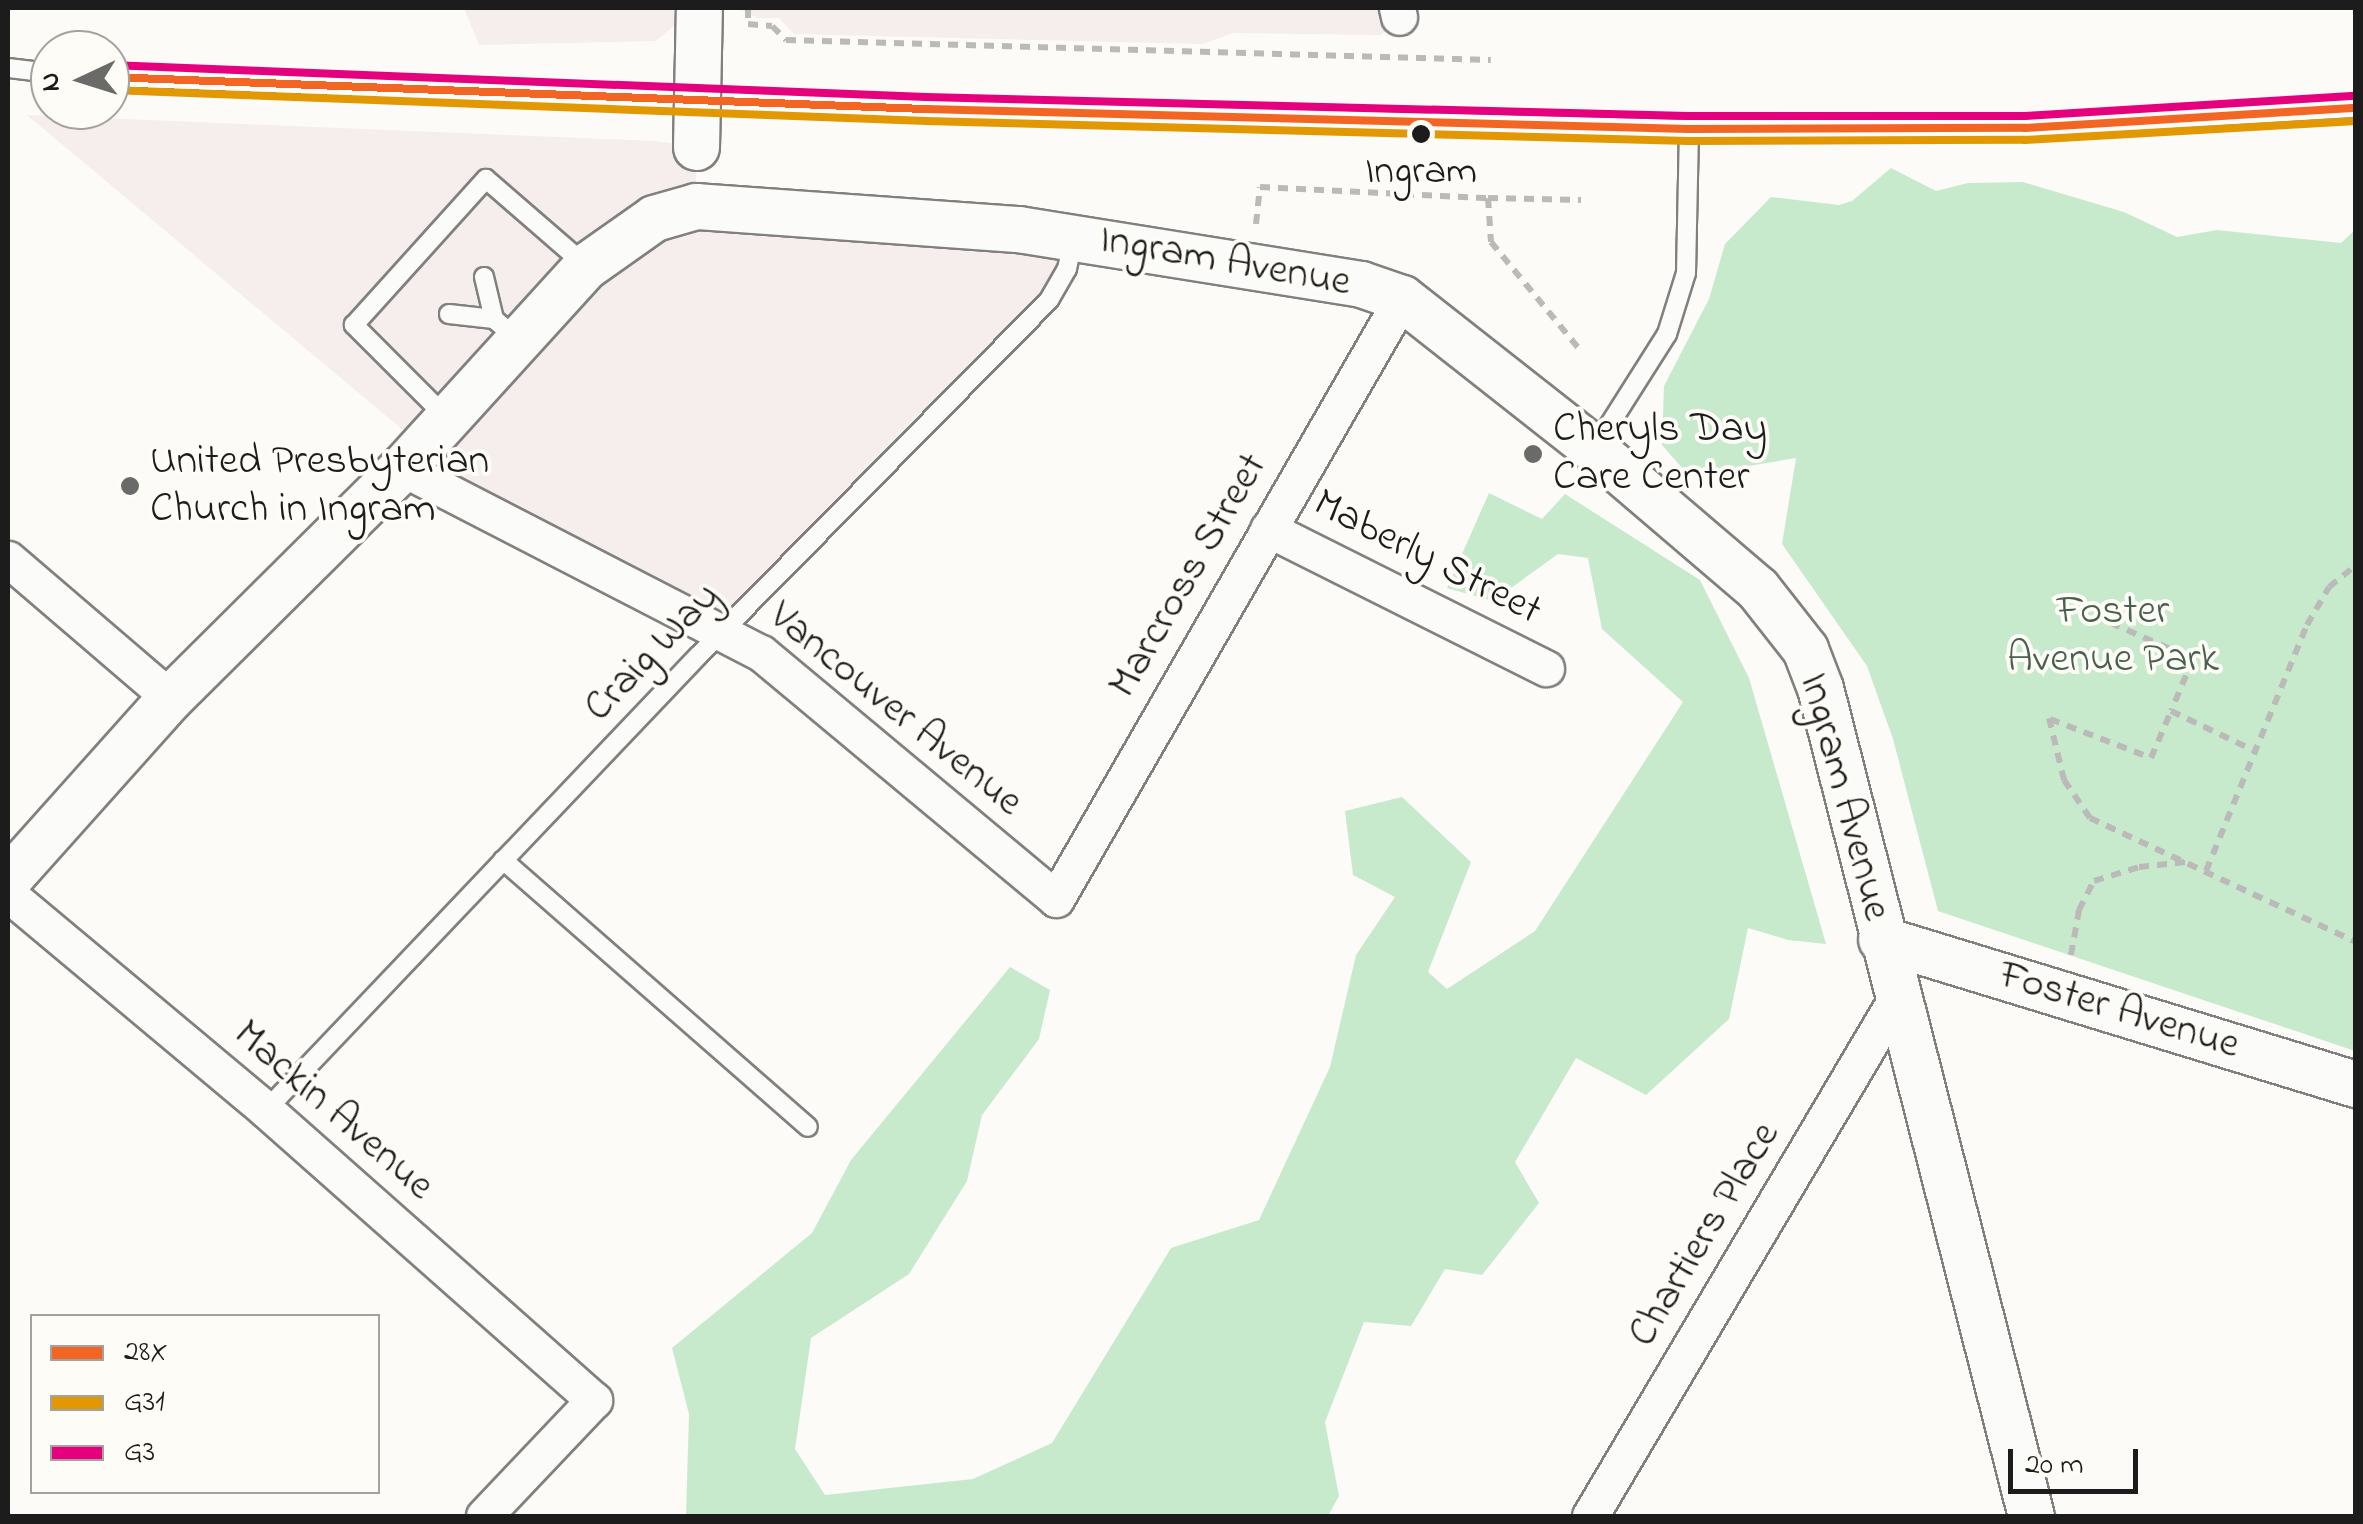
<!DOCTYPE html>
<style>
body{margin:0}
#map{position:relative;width:2363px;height:1524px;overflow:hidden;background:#fcfbf8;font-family:"Indie Flower",sans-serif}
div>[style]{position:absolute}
.built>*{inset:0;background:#f6eded}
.green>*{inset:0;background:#c7eacc}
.path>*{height:6px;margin-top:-3px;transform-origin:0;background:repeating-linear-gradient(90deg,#bbbab8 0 10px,transparent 0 18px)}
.roads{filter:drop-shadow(2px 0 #81807f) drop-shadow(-2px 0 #81807f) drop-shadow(0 2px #81807f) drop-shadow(0 -2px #81807f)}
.service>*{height:18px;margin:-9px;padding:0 9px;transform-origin:9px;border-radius:9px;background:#fbfbf9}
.minor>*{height:35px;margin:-17.5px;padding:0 17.5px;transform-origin:17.5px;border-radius:17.5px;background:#fbfbf9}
.tertiary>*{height:45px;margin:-22.5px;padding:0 22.5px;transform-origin:22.5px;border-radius:22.5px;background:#fbfbf9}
.bridges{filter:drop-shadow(2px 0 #81807f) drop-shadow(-2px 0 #81807f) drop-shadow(0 2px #81807f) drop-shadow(0 -2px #81807f)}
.tertiary-bridge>*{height:45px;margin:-22.5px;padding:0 22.5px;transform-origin:22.5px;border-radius:22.5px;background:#fbfbf9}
.bus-1>*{height:8px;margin:-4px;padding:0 4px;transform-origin:4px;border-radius:4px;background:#f26522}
.bus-2>*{height:8px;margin:-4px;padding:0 4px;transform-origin:4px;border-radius:4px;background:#e19803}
.bus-3>*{height:8px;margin:-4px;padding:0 4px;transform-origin:4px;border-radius:4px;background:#e5007d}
.dots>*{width:28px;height:28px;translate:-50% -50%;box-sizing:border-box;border:5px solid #fdfcf7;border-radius:50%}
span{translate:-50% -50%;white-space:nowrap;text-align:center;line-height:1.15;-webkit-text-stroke:8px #fdfcf7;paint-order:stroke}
.bus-label{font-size:40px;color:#1c1c1c}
.street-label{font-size:42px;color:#1c1c1c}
.poi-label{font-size:42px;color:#1c1c1c}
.left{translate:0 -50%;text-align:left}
.park-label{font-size:42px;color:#48604d}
.frame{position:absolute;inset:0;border:10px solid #1c1c1c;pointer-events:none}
.legend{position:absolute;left:30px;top:1314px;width:350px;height:180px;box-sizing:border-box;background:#fdfcf7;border:2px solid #a3a29f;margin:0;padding:12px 18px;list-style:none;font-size:30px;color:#1c1c1c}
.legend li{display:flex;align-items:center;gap:20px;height:50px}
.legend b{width:50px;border:2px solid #a3a29f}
.north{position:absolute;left:30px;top:30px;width:100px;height:100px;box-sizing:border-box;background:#fdfcf7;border:2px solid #a3a29f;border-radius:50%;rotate:266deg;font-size:28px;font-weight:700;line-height:40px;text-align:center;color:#1c1c1c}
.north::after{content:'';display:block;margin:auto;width:35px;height:45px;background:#6a6a69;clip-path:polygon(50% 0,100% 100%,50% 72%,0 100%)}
.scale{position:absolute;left:2008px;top:1449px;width:130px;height:45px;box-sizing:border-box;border:5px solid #1c1c1c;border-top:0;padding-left:12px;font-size:30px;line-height:35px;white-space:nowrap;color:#1c1c1c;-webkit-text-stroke:8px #fdfcf7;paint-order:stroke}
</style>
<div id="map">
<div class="built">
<i style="clip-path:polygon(464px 8px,695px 8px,656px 41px,479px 45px)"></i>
<i style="clip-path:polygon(737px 8px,1397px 8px,1399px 17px,1381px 35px,1233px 33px,1203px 44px,794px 34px,779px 18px,758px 18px)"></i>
<i style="clip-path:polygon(27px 115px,655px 141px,696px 147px,696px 206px,1075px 236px,1067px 269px,722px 631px,402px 468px,422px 446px)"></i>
</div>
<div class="green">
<i style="clip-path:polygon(1891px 168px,1936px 191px,1968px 183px,2023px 182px,2124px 212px,2177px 237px,2217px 230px,2341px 243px,2355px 230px,2355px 1051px,1938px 911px,1893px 739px,1867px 666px,1782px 544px,1796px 458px,1689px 476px,1662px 445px,1664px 386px,1709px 299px,1725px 244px,1771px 197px,1839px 205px,1852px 201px)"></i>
<i style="clip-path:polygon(1489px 493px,1542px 519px,1565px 494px,1700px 580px,1749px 678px,1826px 944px,1788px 940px,1748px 928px,1729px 1019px,1646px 1095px,1576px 1058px,1515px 1162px,1539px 1203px,1482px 1275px,1445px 1269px,1411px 1326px,1364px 1322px,1325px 1422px,1339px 1496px,1328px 1516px,686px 1516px,689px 1414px,672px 1348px,812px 1233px,851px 1160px,1010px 967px,1050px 990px,1039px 1039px,982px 1115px,967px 1181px,909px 1274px,811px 1338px,795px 1449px,825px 1495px,973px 1479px,1052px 1443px,1171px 1248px,1259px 1220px,1330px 1067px,1356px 955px,1395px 897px,1353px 875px,1345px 811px,1402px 797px,1471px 862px,1428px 972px,1447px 989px,1535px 931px,1683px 702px,1602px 629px,1588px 558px,1558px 554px,1493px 601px,1447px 588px)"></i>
</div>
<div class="path">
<i style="left:748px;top:8px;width:16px;rotate:90deg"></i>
<i style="left:748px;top:24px;width:24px;rotate:5deg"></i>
<i style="left:772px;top:26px;width:20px;rotate:45deg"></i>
<i style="left:786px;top:40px;width:705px;rotate:1.62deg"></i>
<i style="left:1488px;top:198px;width:93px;rotate:1.2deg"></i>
<i style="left:1256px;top:224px;width:37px;rotate:-84deg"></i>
<i style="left:1260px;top:187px;width:228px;rotate:2.8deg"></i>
<i style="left:1488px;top:198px;width:44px;rotate:86.1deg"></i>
<i style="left:1491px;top:242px;width:140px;rotate:50.5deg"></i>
<i style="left:2061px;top:601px;width:144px;rotate:23.7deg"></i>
<i style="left:2193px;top:659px;width:56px;rotate:112.9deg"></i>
<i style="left:2171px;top:711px;width:93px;rotate:25.5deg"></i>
<i style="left:2049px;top:718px;width:64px;rotate:76.4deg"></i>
<i style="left:2064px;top:780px;width:46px;rotate:55.6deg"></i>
<i style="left:2090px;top:818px;width:293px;rotate:25deg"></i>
<i style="left:2050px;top:719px;width:108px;rotate:21.1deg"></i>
<i style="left:2151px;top:758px;width:51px;rotate:-66.9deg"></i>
<i style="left:2206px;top:871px;width:266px;rotate:-67.7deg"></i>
<i style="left:2307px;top:625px;width:44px;rotate:-59.9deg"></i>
<i style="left:2329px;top:587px;width:35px;rotate:-39deg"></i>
<i style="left:2071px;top:955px;width:46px;rotate:-79.9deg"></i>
<i style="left:2079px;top:910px;width:33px;rotate:-63deg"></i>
<i style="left:2094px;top:881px;width:47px;rotate:-17.3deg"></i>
<i style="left:2139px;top:867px;width:47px;rotate:-6.1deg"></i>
</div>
<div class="roads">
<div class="service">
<i style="left:8px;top:68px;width:42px;rotate:6.8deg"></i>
<i style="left:110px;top:77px;width:817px;rotate:2.25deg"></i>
<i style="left:926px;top:109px;width:763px;rotate:1.5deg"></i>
<i style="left:1689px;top:129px;width:336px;rotate:-0.2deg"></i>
<i style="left:2025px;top:128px;width:332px;rotate:-3.5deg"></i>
<i style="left:484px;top:277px;width:43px;rotate:76.6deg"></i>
<i style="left:449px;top:314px;width:45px;rotate:6.3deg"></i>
<i style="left:494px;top:319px;width:29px;rotate:41deg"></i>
<i style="left:447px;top:418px;width:132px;rotate:-135deg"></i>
<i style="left:354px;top:325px;width:197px;rotate:-47.9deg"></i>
<i style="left:486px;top:179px;width:130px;rotate:40.9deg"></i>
<i style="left:1594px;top:449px;width:136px;rotate:-57.6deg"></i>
<i style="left:1667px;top:334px;width:64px;rotate:-72.7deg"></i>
<i style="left:1686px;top:273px;width:144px;rotate:-88.8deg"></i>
<i style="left:503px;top:860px;width:405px;rotate:41.2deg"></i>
<i style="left:266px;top:1110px;width:628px;rotate:-46.42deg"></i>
<i style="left:699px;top:655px;width:499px;rotate:-45.4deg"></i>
<i style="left:1049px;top:300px;width:36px;rotate:-60deg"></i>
<i style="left:1067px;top:269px;width:33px;rotate:-78deg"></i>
</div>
<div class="minor">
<i style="left:1397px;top:8px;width:9px;rotate:77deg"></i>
<i style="left:402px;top:468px;width:404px;rotate:27.3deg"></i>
<i style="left:761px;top:653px;width:384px;rotate:39.8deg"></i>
<i style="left:1056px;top:899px;width:693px;rotate:-60.07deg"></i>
<i style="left:1268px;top:529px;width:311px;rotate:26.6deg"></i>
<i style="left:8px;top:559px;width:213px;rotate:40.6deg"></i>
<i style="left:8px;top:894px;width:336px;rotate:39.9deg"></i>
<i style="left:266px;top:1110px;width:438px;rotate:41.5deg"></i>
<i style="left:594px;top:1400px;width:160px;rotate:133.5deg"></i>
<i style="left:1590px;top:1516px;width:601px;rotate:-59.38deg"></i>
</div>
<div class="tertiary">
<i style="left:8px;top:879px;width:243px;rotate:-48.2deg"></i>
<i style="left:170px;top:698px;width:327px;rotate:-44.8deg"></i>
<i style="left:402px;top:468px;width:273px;rotate:-47.7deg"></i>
<i style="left:586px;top:266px;width:83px;rotate:-35.2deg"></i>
<i style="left:654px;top:218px;width:44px;rotate:-15.9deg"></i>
<i style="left:696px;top:206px;width:323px;rotate:4.1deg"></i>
<i style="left:1018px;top:229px;width:347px;rotate:9.1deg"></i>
<i style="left:1361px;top:284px;width:43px;rotate:18.9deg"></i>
<i style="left:1402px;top:298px;width:244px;rotate:38.2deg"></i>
<i style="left:1594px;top:449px;width:214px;rotate:40.5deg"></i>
<i style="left:1757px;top:588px;width:78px;rotate:51.8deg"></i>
<i style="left:1805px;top:649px;width:42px;rotate:69deg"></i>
<i style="left:1820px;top:688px;width:854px;rotate:75.7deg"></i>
<i style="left:1881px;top:939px;width:497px;rotate:17deg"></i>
</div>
</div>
<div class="bridges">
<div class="tertiary-bridge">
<i style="left:696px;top:147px;width:139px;rotate:-88.8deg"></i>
</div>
</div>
<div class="bus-1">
<i style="left:110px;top:77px;width:817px;rotate:2.25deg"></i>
<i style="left:926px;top:109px;width:763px;rotate:1.5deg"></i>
<i style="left:1689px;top:129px;width:336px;rotate:-0.2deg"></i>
<i style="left:2025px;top:128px;width:332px;rotate:-3.5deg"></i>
</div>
<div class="bus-2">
<i style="left:110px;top:90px;width:817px;rotate:2.18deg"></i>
<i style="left:926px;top:121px;width:763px;rotate:1.5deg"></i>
<i style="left:1689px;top:141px;width:336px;rotate:-0.2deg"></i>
<i style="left:2025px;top:140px;width:332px;rotate:-3.3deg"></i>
</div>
<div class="bus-3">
<i style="left:110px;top:65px;width:817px;rotate:2.25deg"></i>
<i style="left:926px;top:97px;width:763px;rotate:1.43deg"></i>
<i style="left:1689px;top:116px;width:336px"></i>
<i style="left:2025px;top:116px;width:331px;rotate:-3.5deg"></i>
</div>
<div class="dots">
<i style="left:1421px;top:134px;background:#1c1c1c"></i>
<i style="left:1533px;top:454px;background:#6a6a69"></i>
<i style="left:130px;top:486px;background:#6a6a69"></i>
</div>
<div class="bus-label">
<span style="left:1421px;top:173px">Ingram</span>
</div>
<div class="street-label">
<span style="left:1225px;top:262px;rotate:10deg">Ingram Avenue</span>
<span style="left:1427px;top:558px;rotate:27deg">Maberly Street</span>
<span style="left:1189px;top:576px;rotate:-60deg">Marcross Street</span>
<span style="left:653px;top:653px;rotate:-46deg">Craig Way</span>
<span style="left:895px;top:710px;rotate:39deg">Vancouver Avenue</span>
<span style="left:1844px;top:797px;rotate:75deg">Ingram Avenue</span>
<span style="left:2119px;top:1011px;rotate:17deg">Foster Avenue</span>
<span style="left:333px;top:1111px;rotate:41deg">Mackin Avenue</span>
<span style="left:1705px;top:1235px;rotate:-59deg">Chartiers Place</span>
</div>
<div class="poi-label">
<span class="left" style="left:1553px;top:454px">Cheryls Day<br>Care Center</span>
<span class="left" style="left:150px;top:486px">United Presbyterian<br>Church in Ingram</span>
</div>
<div class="park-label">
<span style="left:2113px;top:636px">Foster<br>Avenue Park</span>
</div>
<div class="frame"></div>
<ul class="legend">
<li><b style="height:12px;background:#f26522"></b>28X</li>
<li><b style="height:12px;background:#e19803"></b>G31</li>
<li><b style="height:12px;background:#e5007d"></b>G3</li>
</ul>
<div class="north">N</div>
<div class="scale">20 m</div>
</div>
